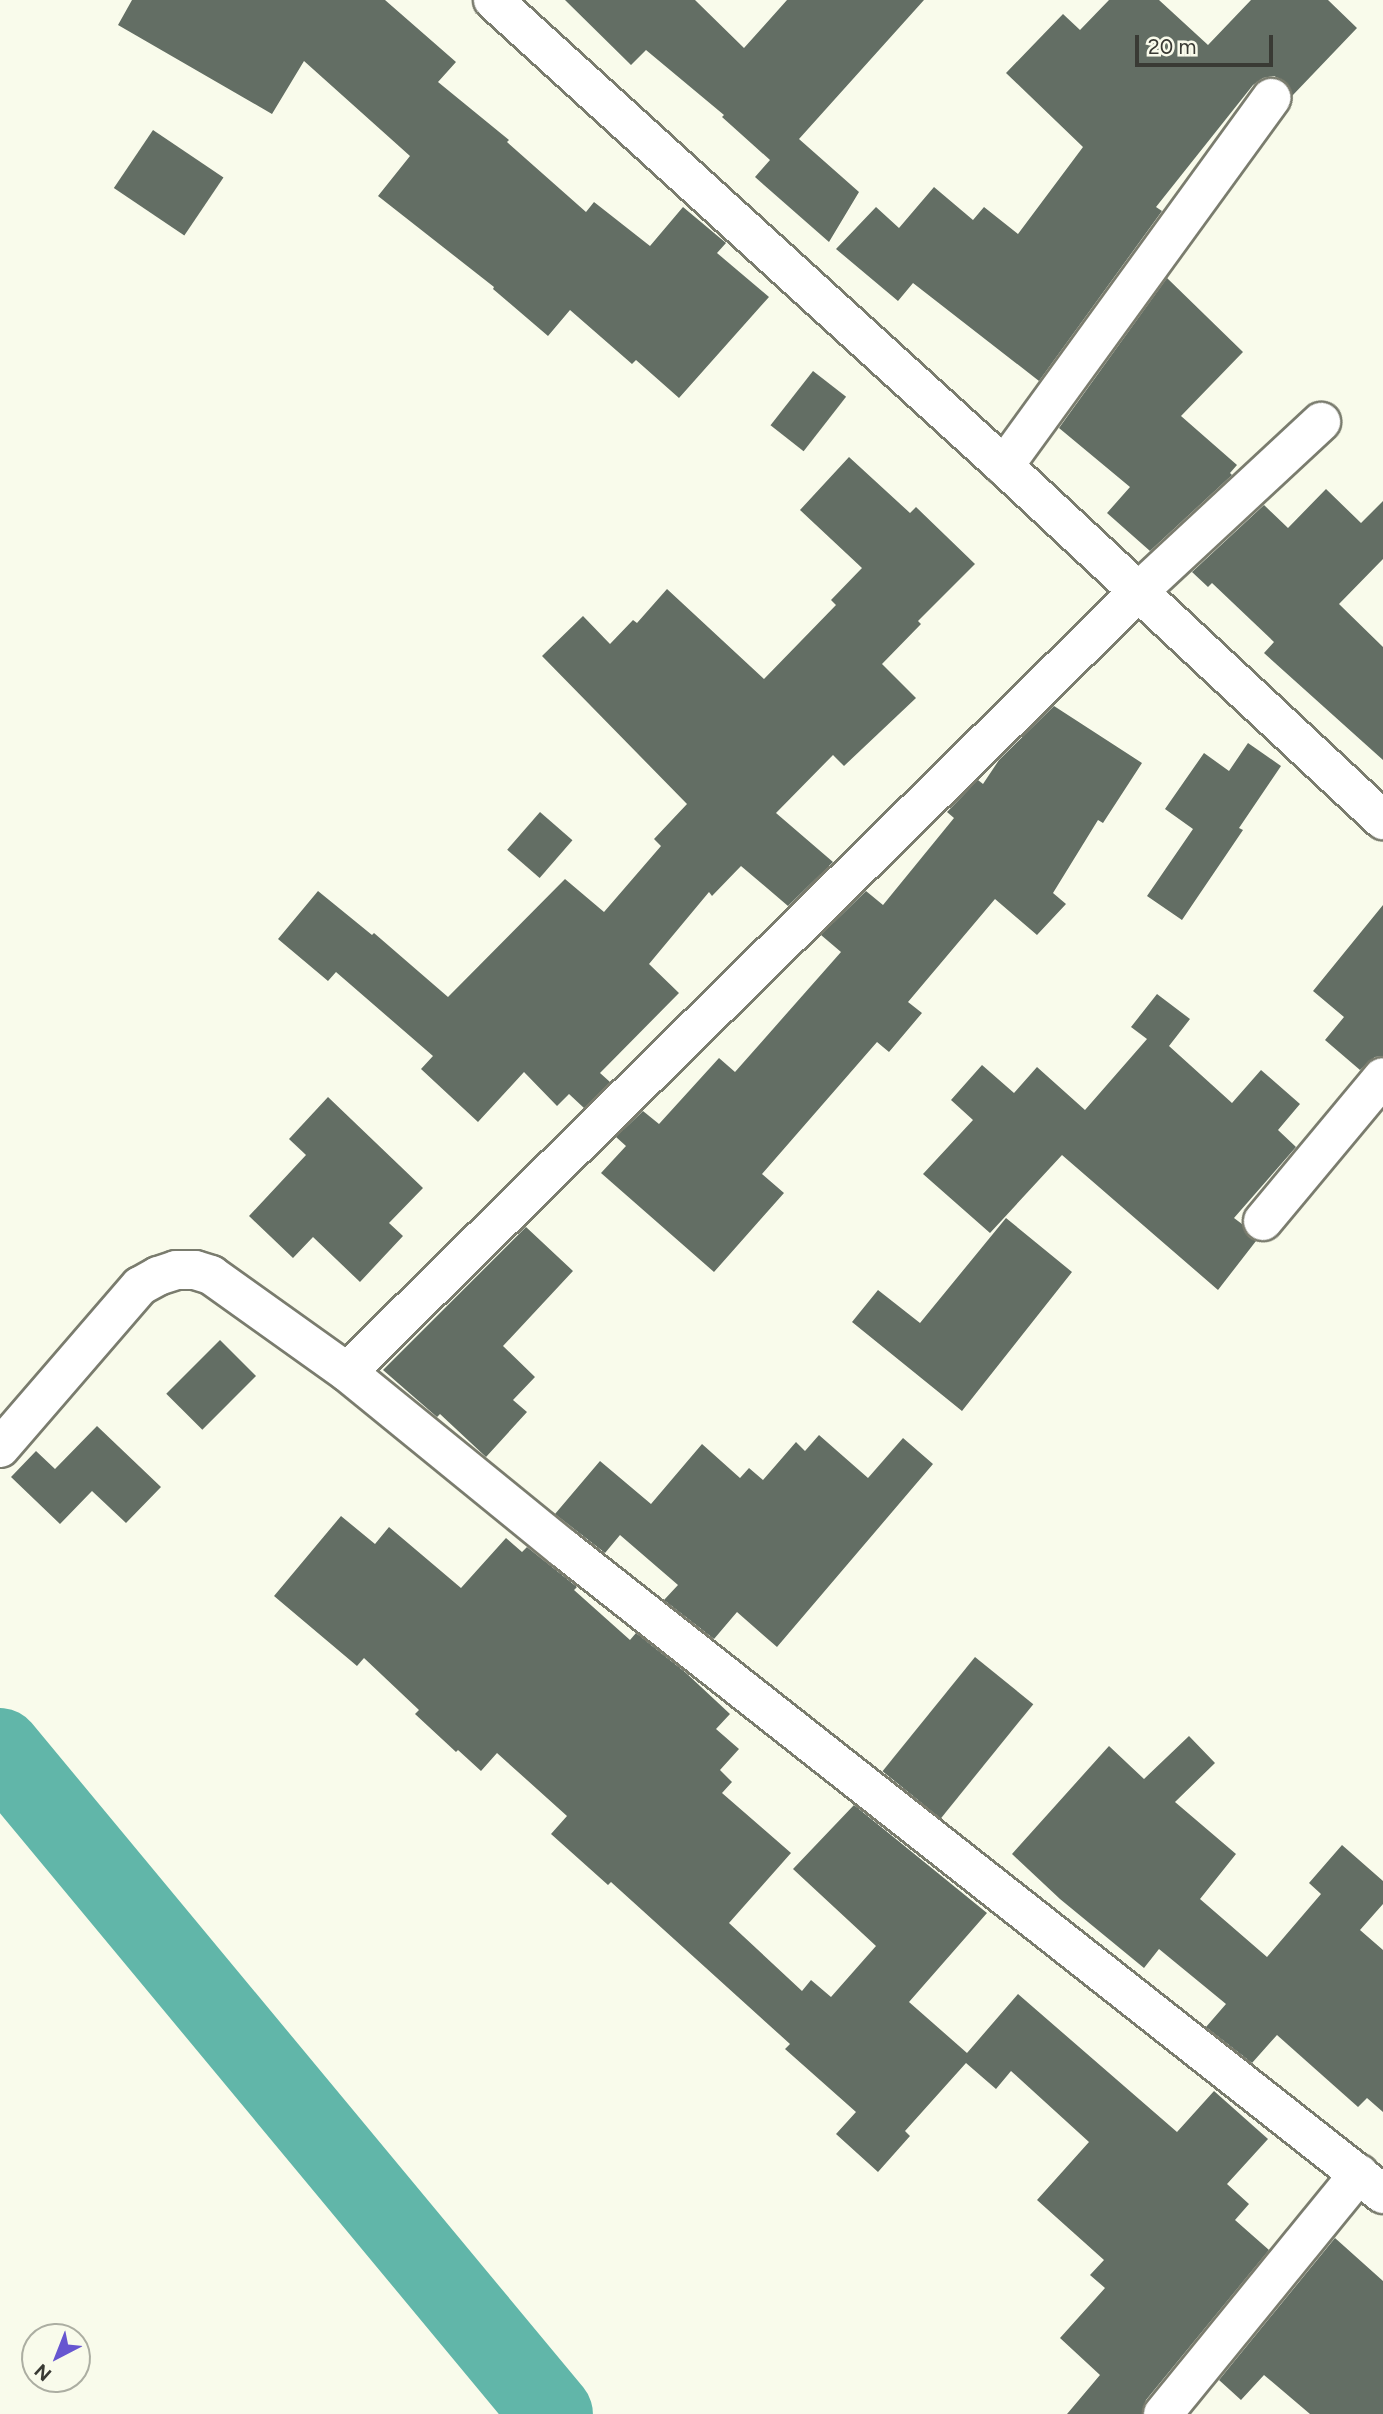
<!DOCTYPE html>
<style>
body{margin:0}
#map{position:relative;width:1383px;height:2414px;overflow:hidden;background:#f9fbeb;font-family:Figtree,sans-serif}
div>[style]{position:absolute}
.river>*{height:82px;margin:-41px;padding:0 41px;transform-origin:41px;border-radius:41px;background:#61b6a9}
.building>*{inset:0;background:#636e64;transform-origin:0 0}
.roads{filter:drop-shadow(2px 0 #7a7c6e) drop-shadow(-2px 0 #7a7c6e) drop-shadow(0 2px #7a7c6e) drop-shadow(0 -2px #7a7c6e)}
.minor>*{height:38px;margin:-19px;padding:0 19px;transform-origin:19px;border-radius:19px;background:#fff}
span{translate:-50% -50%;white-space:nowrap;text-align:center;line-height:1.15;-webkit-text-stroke:7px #f9fbeb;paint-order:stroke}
.north{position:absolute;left:21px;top:2323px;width:70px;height:70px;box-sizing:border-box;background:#f9fbeb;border:2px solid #acaea2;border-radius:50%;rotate:222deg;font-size:19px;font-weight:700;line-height:28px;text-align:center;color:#393a34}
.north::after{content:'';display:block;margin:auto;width:24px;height:32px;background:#6756d0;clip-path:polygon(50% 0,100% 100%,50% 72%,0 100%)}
.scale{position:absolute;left:1135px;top:35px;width:138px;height:32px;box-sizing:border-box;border:4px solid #393a34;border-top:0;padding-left:9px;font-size:21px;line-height:24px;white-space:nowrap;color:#393a34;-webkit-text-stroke:5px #f9fbeb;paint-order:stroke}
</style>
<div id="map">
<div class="river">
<i style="left:0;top:1749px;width:864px;rotate:50.3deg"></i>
</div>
<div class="building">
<i style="clip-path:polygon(132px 0,385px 0,456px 62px,438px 82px,509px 140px,507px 142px,586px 212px,594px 202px,650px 246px,683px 207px,726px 243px,717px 253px,769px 297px,679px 398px,636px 360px,632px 364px,570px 310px,548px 336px,493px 289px,494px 287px,378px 196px,410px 156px,304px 61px,272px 114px,118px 25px)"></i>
<i style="clip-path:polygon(565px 0,695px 0,744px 48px,787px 0,924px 0,799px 139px,859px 192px,829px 242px,755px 177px,770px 160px,722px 117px,724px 115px,646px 50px,631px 65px)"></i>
<i style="clip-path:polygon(1109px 0,1159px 0,1208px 45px,1251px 0,1328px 0,1357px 28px,1292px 96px,1284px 81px,1274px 76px,1263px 78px,1253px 85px,1156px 207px,1162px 211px,1039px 381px,913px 283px,898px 301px,836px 249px,876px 207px,899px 228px,934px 187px,973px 220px,984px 207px,1018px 234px,1083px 147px,1006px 73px,1063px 14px,1080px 30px)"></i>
<i style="left:153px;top:130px;width:85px;height:70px;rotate:34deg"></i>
<i style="clip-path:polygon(1167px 278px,1243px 352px,1181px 416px,1237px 465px,1230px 473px,1232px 475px,1150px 551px,1107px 513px,1130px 487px,1059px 428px)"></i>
<i style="left:813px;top:371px;width:42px;height:69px;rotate:38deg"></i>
<i style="clip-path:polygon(849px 457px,910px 513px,916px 507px,975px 564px,918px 621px,921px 624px,882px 664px,916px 698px,844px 766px,833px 755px,776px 813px,833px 862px,788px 906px,741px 866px,712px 896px,709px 892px,649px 964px,679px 993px,600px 1073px,610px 1082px,584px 1108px,569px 1094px,557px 1106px,524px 1072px,478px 1122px,421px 1069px,433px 1056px,336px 972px,328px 981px,278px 939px,318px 891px,372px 935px,374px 933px,448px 997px,565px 879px,604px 912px,661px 846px,654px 839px,687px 804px,542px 656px,583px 616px,610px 644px,633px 620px,637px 623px,667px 589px,764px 679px,836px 605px,831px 600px,862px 568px,800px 510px)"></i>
<i style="clip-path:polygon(1326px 489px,1361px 523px,1383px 501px,1383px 559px,1339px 604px,1383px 647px,1383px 760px,1264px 653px,1274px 642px,1212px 583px,1208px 587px,1192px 572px,1264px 505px,1288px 528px)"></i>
<i style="clip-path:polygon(1054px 706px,1142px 763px,1103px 823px,1098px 820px,1053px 893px,1066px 904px,1037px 935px,995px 899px,908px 1002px,922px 1013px,889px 1052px,877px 1042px,762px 1174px,784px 1193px,714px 1272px,601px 1173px,626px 1146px,616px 1137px,643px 1111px,659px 1124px,719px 1058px,735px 1072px,841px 952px,821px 935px,866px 891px,883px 905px,954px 818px,947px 812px,978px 780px,983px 784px,999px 760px)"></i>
<i style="clip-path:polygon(1248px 743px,1281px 766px,1239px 828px,1243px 830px,1182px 920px,1147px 896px,1193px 829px,1165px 809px,1204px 753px,1229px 771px)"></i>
<i style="left:540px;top:812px;width:43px;height:50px;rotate:41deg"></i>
<i style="clip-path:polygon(1383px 905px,1383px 1056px,1375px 1057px,1360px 1070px,1325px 1040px,1344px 1017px,1313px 991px)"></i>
<i style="clip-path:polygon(1157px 994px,1190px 1019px,1169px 1046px,1232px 1103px,1261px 1070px,1300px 1104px,1278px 1130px,1296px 1147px,1234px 1218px,1242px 1224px,1249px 1237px,1256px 1241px,1218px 1290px,1062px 1155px,990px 1233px,923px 1174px,973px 1120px,951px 1100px,982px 1065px,1014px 1093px,1037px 1067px,1085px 1110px,1147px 1039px,1131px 1027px)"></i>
<i style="clip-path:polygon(328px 1097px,423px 1188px,389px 1223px,403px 1236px,360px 1282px,313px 1237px,293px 1258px,249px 1216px,306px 1155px,289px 1139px)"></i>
<i style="clip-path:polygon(1006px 1218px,1072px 1272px,962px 1411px,852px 1322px,878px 1290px,920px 1323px)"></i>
<i style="clip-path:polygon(526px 1227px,573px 1271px,503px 1346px,535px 1377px,513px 1400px,527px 1412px,486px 1457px,440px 1414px,437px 1417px,383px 1370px)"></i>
<i style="left:220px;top:1340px;width:51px;height:76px;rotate:45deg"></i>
<i style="clip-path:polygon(97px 1426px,161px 1487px,126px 1523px,92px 1491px,60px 1524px,11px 1477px,36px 1451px,55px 1469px)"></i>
<i style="clip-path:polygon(819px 1435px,868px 1478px,903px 1438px,933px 1464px,777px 1647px,737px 1612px,714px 1639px,664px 1600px,678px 1585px,620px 1535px,605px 1553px,555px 1514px,600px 1461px,651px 1504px,702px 1444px,740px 1478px,749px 1468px,763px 1480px,796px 1442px,805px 1451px)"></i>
<i style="clip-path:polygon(341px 1516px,375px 1544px,389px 1527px,461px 1588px,506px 1538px,522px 1552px,527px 1547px,577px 1587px,574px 1590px,630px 1640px,636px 1633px,685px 1672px,730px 1714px,716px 1729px,739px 1749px,720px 1770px,732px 1782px,722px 1793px,791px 1853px,729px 1923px,802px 1991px,811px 1980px,831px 1997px,876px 1946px,793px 1869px,854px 1805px,987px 1913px,909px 2002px,967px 2053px,1018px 1994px,1177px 2132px,1214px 2091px,1268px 2139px,1227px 2184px,1249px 2204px,1235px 2220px,1269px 2250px,1146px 2400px,1142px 2414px,1067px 2414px,1100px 2375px,1060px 2338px,1105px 2288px,1090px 2275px,1104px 2260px,1037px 2200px,1089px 2142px,1011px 2071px,996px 2089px,966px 2063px,905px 2131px,910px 2136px,878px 2172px,836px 2134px,856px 2112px,785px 2049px,790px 2044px,611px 1882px,608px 1885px,551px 1834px,567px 1816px,497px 1753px,481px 1771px,458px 1750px,456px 1752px,415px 1714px,419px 1710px,364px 1658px,357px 1666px,274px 1596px)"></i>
<i style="left:975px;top:1657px;width:75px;height:147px;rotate:39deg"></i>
<i style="clip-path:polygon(1189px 1736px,1215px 1763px,1175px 1802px,1236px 1854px,1200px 1899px,1267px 1957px,1321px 1894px,1309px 1883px,1342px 1845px,1383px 1881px,1383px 1904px,1360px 1930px,1383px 1950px,1383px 2112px,1367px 2098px,1358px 2107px,1277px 2035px,1252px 2063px,1206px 2027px,1226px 2004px,1159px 1949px,1144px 1968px,1060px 1899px,1012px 1854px,1109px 1746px,1144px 1779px)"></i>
<i style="clip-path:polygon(1335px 2238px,1383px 2281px,1383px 2414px,1310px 2414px,1264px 2375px,1241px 2400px,1219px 2380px)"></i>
</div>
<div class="roads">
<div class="minor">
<i style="left:493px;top:0;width:692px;rotate:42.36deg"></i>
<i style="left:1004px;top:466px;width:519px;rotate:43.05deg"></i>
<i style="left:1004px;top:466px;width:455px;rotate:-54deg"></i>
<i style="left:1263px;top:1221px;width:187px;rotate:-50.2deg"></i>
<i style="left:347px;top:1372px;width:1111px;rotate:-44.6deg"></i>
<i style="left:1138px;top:592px;width:250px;rotate:-42.9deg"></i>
<i style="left:0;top:1448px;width:214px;rotate:-49.2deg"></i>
<i style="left:140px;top:1286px;width:21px;rotate:-29deg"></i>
<i style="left:158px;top:1276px;width:19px;rotate:-18deg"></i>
<i style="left:176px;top:1270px;width:19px"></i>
<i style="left:195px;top:1270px;width:17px;rotate:17deg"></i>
<i style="left:211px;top:1275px;width:167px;rotate:35.5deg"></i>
<i style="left:347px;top:1372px;width:279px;rotate:39.2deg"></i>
<i style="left:563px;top:1548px;width:1044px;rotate:38.23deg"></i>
<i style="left:1163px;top:2414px;width:310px;rotate:-50.8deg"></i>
</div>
</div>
<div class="north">N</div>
<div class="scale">20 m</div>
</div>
